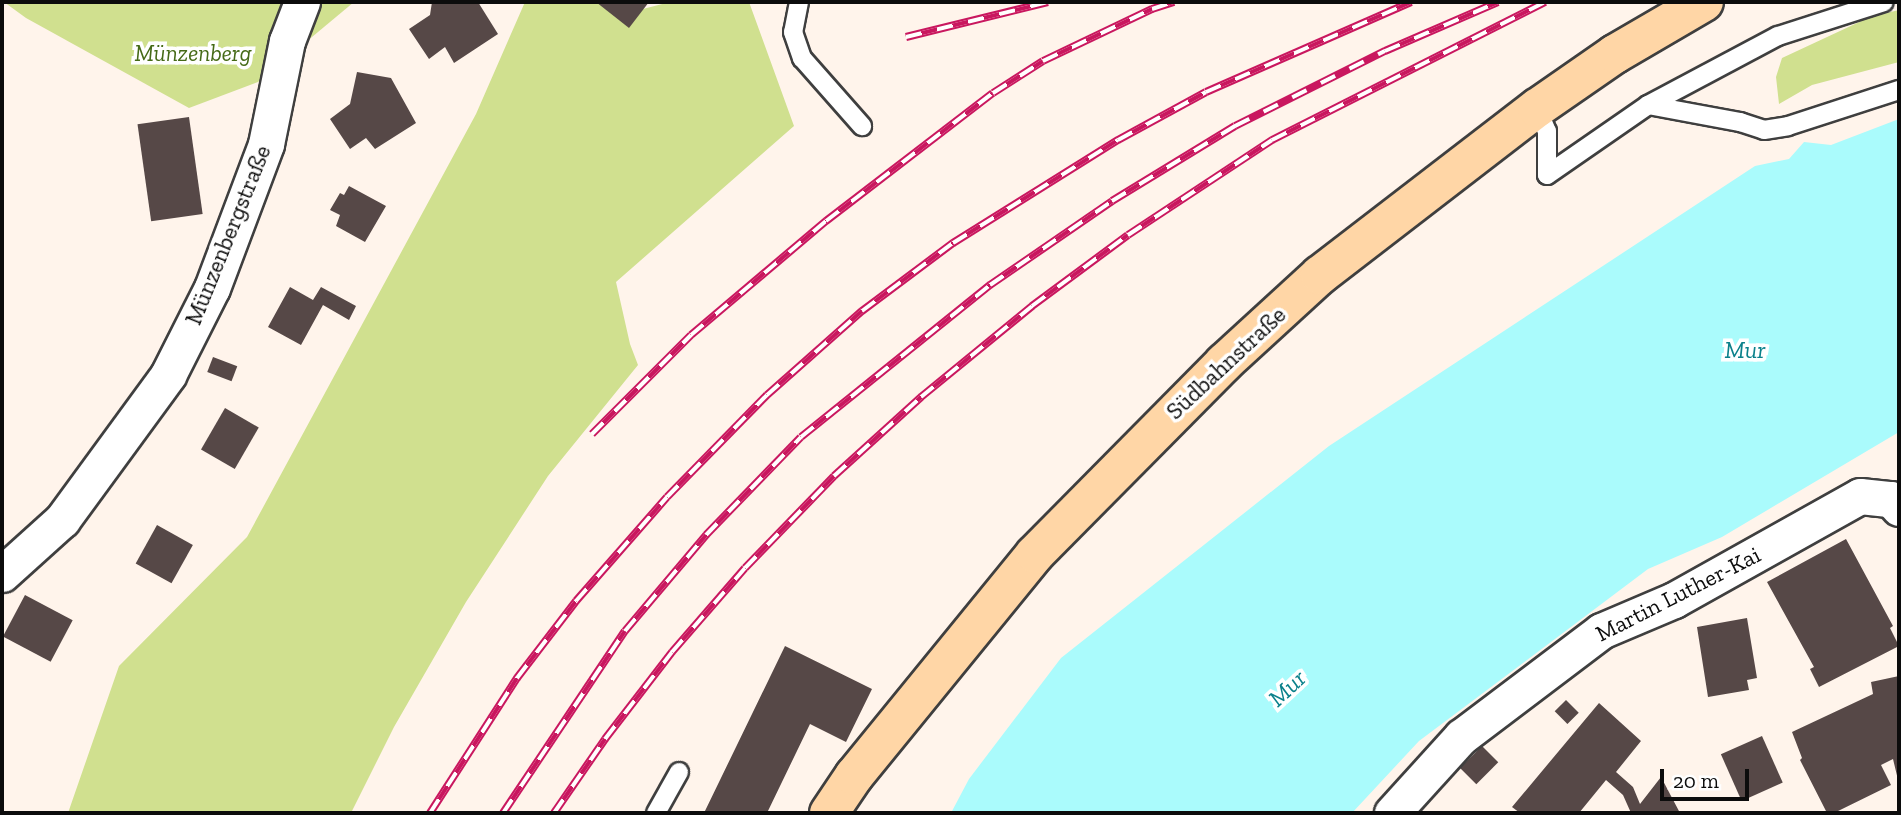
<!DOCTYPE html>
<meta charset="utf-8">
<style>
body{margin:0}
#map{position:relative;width:1901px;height:815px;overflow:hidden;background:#fff4eb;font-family:"Zilla Slab",serif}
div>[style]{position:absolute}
.forest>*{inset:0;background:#d0e08f}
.water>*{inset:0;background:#aafbfc}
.building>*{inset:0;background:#564847;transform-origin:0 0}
.roads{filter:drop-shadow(2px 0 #3f3f3f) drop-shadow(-2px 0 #3f3f3f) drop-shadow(0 2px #3f3f3f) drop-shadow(0 -2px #3f3f3f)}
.lane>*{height:18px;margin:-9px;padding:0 9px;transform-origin:9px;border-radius:9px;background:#fff}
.street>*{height:35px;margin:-17.5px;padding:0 17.5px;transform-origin:17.5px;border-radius:17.5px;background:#fff}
.secondary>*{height:38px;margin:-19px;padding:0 19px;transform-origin:19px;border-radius:19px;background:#ffd6a6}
.rail>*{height:8px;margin-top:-4px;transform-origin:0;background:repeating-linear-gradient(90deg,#fff 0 16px,#c9175f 0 32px);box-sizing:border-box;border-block:2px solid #c9175f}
span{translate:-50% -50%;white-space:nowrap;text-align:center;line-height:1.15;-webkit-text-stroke:7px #fff;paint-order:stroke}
.park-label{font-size:23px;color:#456a17;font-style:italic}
.street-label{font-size:23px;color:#0c0c0c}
.water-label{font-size:24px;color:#0b818b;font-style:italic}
.frame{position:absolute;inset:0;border:4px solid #0c0c0c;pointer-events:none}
.scale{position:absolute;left:1660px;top:769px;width:89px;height:32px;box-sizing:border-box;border:4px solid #0c0c0c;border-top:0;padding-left:9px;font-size:21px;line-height:24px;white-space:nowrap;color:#0c0c0c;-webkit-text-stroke:5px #fff;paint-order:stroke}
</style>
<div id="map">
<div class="forest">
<i style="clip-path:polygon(4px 2px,354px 2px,258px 82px,189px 108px,26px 18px)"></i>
<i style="clip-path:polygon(525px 2px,619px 2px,639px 10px,670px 2px,749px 2px,794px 126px,616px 282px,630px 344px,638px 365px,548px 476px,466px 602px,394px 727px,351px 813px,68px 813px,119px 666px,247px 537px,476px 114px)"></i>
<i style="clip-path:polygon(1899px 10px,1899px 62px,1812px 85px,1779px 104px,1776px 77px,1782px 58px,1870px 17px)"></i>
</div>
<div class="water">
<i style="clip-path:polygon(1899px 119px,1899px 432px,1722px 537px,1648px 569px,1419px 741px,1352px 813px,951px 813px,969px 779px,1061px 658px,1329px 446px,1755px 166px,1789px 159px,1804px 142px,1831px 145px)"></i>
</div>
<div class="building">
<i style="clip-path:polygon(432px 2px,478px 2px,498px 34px,454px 63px,445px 47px,429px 59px,409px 29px,430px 15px)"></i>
<i style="clip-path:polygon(596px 2px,649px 2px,629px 28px)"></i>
<i style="clip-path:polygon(357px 72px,391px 78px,416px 123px,375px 149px,366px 138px,350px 149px,330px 119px,350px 104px)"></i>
<i style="left:189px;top:117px;width:98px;height:52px;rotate:82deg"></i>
<i style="clip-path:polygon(349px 186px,386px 206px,365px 242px,336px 226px,340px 215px,330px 210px,340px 193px,344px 195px)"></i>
<i style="clip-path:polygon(290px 287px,313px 300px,321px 287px,356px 306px,349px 320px,323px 305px,301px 345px,268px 327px)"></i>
<i style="left:213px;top:357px;width:26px;height:16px;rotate:21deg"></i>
<i style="left:225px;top:408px;width:39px;height:48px;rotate:30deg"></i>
<i style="left:157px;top:525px;width:41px;height:44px;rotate:29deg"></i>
<i style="clip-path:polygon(1846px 539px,1893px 626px,1890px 628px,1899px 646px,1819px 687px,1810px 669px,1814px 667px,1767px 582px)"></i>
<i style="left:25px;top:595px;width:54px;height:47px;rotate:28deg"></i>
<i style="clip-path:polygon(1747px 618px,1757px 678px,1747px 680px,1749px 690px,1708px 697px,1697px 627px)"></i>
<i style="clip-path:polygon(785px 646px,872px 689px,846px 742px,810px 724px,767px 813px,704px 813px)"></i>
<i style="clip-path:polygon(1899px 676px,1899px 784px,1893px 759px,1881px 765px,1891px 785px,1834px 813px,1827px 813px,1800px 760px,1802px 758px,1792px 732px,1873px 694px,1871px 682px)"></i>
<i style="left:1566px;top:700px;width:18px;height:16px;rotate:45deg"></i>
<i style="clip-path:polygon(1599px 703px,1641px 741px,1616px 772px,1633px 787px,1640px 804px,1661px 777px,1680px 813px,1631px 813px,1623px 795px,1606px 780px,1579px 813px,1520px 813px,1512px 807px)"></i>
<i style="left:1762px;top:736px;width:51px;height:45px;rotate:66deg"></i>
<i style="left:1482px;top:746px;width:23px;height:31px;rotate:45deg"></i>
</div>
<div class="roads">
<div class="lane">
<i style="left:799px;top:2px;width:31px;rotate:101deg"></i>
<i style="left:793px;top:32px;width:28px;rotate:71deg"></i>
<i style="left:802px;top:58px;width:91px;rotate:48.6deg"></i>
<i style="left:1648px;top:105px;width:147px;rotate:-28deg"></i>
<i style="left:1778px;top:36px;width:111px;rotate:-17.8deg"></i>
<i style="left:1537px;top:108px;width:25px;rotate:67deg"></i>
<i style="left:1547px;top:131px;width:44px;rotate:90deg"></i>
<i style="left:1547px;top:175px;width:123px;rotate:-34.7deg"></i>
<i style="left:1648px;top:105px;width:94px;rotate:10.5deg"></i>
<i style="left:1740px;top:122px;width:25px;rotate:18deg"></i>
<i style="left:1764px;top:130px;width:24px;rotate:-9deg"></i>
<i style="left:1788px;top:126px;width:117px;rotate:-18deg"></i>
<i style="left:656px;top:813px;width:47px;rotate:-60.7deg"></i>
</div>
<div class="street">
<i style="left:2px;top:574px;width:81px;rotate:-42deg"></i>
<i style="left:62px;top:520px;width:180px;rotate:-53.8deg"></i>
<i style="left:168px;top:375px;width:97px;rotate:-63.2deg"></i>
<i style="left:212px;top:288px;width:154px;rotate:-69.4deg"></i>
<i style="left:266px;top:144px;width:105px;rotate:-78.5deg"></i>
<i style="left:287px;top:41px;width:42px;rotate:-69deg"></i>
<i style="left:1392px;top:813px;width:103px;rotate:-47.8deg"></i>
<i style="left:1461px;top:737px;width:176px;rotate:-37.1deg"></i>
<i style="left:1601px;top:631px;width:79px;rotate:-23deg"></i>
<i style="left:1674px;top:600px;width:213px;rotate:-29.2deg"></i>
<i style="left:1860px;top:496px;width:31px;rotate:6deg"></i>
<i style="left:1891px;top:499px;width:12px;rotate:48deg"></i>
</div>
<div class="secondary">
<i style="left:829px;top:813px;width:45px;rotate:-56deg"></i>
<i style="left:854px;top:776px;width:286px;rotate:-50.8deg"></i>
<i style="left:1035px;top:554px;width:269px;rotate:-45.3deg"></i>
<i style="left:1224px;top:363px;width:130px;rotate:-42.5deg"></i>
<i style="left:1320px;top:275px;width:274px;rotate:-37.6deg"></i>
<i style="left:1537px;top:108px;width:95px;rotate:-34.7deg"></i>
<i style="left:1615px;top:54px;width:103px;rotate:-30.3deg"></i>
</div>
</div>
<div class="rail">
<i style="left:906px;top:37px;width:146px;rotate:-13.8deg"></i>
<i style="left:592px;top:434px;width:140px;rotate:-45deg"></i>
<i style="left:691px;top:335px;width:177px;rotate:-40.2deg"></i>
<i style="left:826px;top:221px;width:210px;rotate:-37.5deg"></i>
<i style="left:993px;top:93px;width:59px;rotate:-32.6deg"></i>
<i style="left:1043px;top:61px;width:121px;rotate:-25.5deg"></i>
<i style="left:1152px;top:9px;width:23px;rotate:-18deg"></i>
<i style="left:430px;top:813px;width:161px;rotate:-57.2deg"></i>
<i style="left:517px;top:678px;width:97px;rotate:-52.5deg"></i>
<i style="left:576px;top:601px;width:138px;rotate:-48.8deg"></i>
<i style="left:667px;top:497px;width:143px;rotate:-45.6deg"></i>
<i style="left:767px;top:395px;width:127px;rotate:-41.5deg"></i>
<i style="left:862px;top:311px;width:114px;rotate:-36.8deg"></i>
<i style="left:953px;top:243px;width:195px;rotate:-32deg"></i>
<i style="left:1118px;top:140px;width:100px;rotate:-28.6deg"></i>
<i style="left:1206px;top:92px;width:224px;rotate:-23.7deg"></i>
<i style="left:503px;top:813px;width:219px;rotate:-56.2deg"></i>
<i style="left:625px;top:631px;width:126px;rotate:-49.8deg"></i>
<i style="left:706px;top:535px;width:136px;rotate:-45.9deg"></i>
<i style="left:801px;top:437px;width:243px;rotate:-38.8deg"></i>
<i style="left:990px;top:285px;width:148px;rotate:-34.5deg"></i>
<i style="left:1112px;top:201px;width:144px;rotate:-31.4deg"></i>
<i style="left:1235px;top:126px;width:168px;rotate:-26.6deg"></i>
<i style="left:1385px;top:51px;width:123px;rotate:-23.4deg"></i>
<i style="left:554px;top:813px;width:90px;rotate:-55.4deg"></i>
<i style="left:605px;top:739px;width:110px;rotate:-52.4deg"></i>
<i style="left:672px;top:652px;width:111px;rotate:-49deg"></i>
<i style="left:745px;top:568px;width:128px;rotate:-45.9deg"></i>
<i style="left:834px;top:476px;width:118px;rotate:-42.2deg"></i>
<i style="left:921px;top:397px;width:144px;rotate:-39.3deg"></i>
<i style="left:1032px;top:306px;width:119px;rotate:-36.5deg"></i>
<i style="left:1128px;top:235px;width:173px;rotate:-33.4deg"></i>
<i style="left:1272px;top:140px;width:306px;rotate:-26.8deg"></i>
</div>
<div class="park-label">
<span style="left:193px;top:53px">Münzenberg</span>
</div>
<div class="street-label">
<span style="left:228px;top:235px;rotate:-68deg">Münzenbergstraße</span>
<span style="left:1226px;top:363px;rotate:-43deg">Südbahnstraße</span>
<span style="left:1678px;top:594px;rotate:-27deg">Martin Luther-Kai</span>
</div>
<div class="water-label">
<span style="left:1745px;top:350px">Mur</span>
<span style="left:1287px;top:688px;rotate:-43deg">Mur</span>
</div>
<div class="frame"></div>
<div class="scale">20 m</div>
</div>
